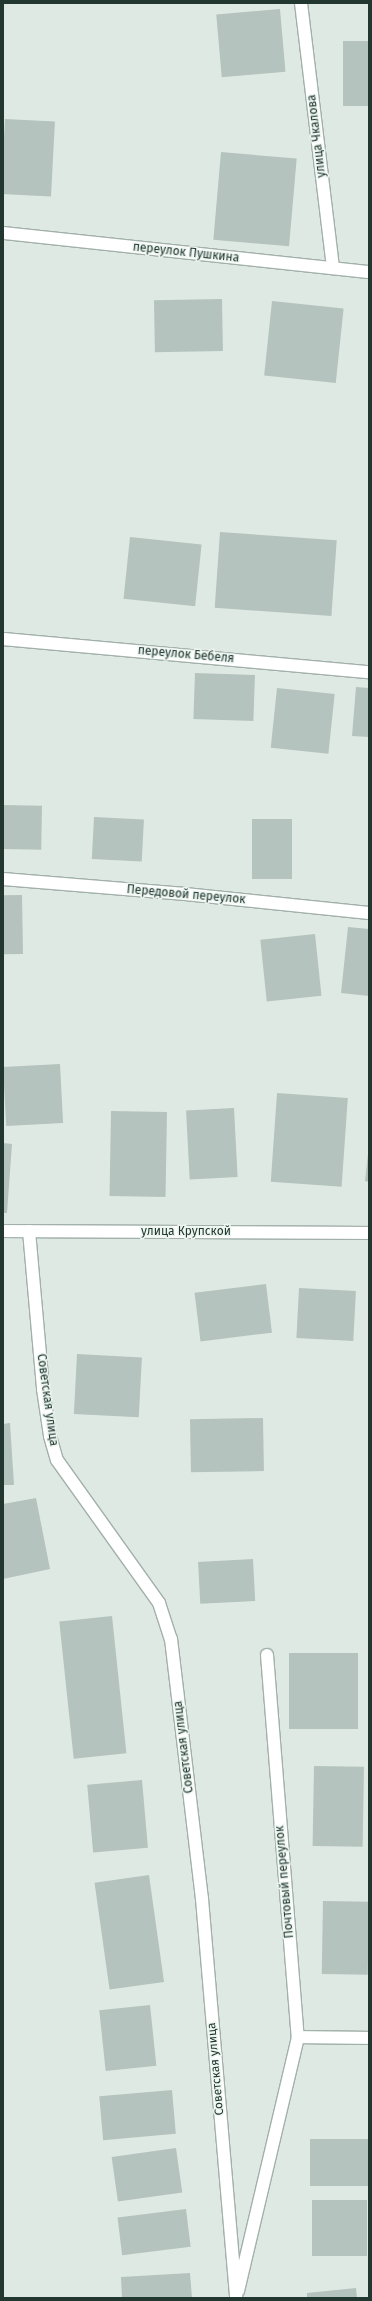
<!DOCTYPE html>
<meta charset="utf-8">
<style>
body{margin:0}
#map{position:relative;width:372px;height:2301px;overflow:hidden;background:#dfe9e4;font-family:"Fira Sans",sans-serif}
div>[style]{position:absolute}
.building>*{inset:0;background:#b4c3bd;transform-origin:0 0}
.roads{filter:drop-shadow(1px 0 #a2b0aa) drop-shadow(-1px 0 #a2b0aa) drop-shadow(0 1px #a2b0aa) drop-shadow(0 -1px #a2b0aa)}
.street>*{height:12px;margin:-6px;padding:0 6px;transform-origin:6px;border-radius:6px;background:#fff}
span{translate:-50% -50%;white-space:nowrap;text-align:center;line-height:1.15;-webkit-text-stroke:3px #eef6f2;paint-order:stroke}
.street-label{font-size:12px;color:#213730}
.frame{position:absolute;inset:0;border:4px solid #213730;pointer-events:none}
</style>
<div id="map">
<div class="building">
<i style="left:280px;top:9px;width:63px;height:64px;rotate:85deg"></i>
<i style="left:369px;top:41px;width:65px;height:26px;rotate:90deg"></i>
<i style="left:5px;top:119px;width:50px;height:75px;rotate:3deg"></i>
<i style="left:221px;top:152px;width:76px;height:88px;rotate:5deg"></i>
<i style="left:222px;top:299px;width:52px;height:68px;rotate:89deg"></i>
<i style="left:272px;top:301px;width:72px;height:75px;rotate:6deg"></i>
<i style="left:220px;top:532px;width:117px;height:76px;rotate:4deg"></i>
<i style="left:130px;top:537px;width:72px;height:62px;rotate:6deg"></i>
<i style="left:195px;top:673px;width:60px;height:46px;rotate:2deg"></i>
<i style="clip-path:polygon(356px 687px,369px 688px,369px 737px,352px 736px)"></i>
<i style="left:277px;top:688px;width:58px;height:60px;rotate:6deg"></i>
<i style="left:3px;top:805px;width:39px;height:44px;rotate:1deg"></i>
<i style="left:94px;top:817px;width:50px;height:42px;rotate:3deg"></i>
<i style="left:252px;top:819px;width:40px;height:60px"></i>
<i style="left:22px;top:895px;width:59px;height:19px;rotate:89deg"></i>
<i style="clip-path:polygon(348px 927px,369px 929px,369px 996px,341px 993px)"></i>
<i style="left:315px;top:934px;width:62px;height:55px;rotate:84deg"></i>
<i style="left:60px;top:1064px;width:59px;height:57px;rotate:87deg"></i>
<i style="left:277px;top:1093px;width:71px;height:89px;rotate:4deg"></i>
<i style="left:234px;top:1108px;width:69px;height:48px;rotate:87deg"></i>
<i style="left:111px;top:1111px;width:56px;height:85px;rotate:1deg"></i>
<i style="clip-path:polygon(3px 1143px,12px 1144px,7px 1213px,3px 1213px)"></i>
<i style="clip-path:polygon(368px 1154px,369px 1154px,369px 1182px,365px 1181px)"></i>
<i style="left:266px;top:1284px;width:49px;height:72px;rotate:83deg"></i>
<i style="left:299px;top:1288px;width:57px;height:50px;rotate:3deg"></i>
<i style="left:77px;top:1354px;width:65px;height:60px;rotate:3deg"></i>
<i style="left:263px;top:1418px;width:53px;height:73px;rotate:89deg"></i>
<i style="clip-path:polygon(10px 1423px,14px 1485px,3px 1485px,3px 1424px)"></i>
<i style="clip-path:polygon(36px 1498px,50px 1569px,3px 1579px,3px 1504px)"></i>
<i style="left:253px;top:1559px;width:42px;height:55px;rotate:87deg"></i>
<i style="left:112px;top:1616px;width:138px;height:53px;rotate:84deg"></i>
<i style="left:289px;top:1653px;width:69px;height:76px"></i>
<i style="left:314px;top:1766px;width:50px;height:80px;rotate:1deg"></i>
<i style="left:142px;top:1780px;width:68px;height:55px;rotate:85deg"></i>
<i style="left:149px;top:1875px;width:108px;height:55px;rotate:82deg"></i>
<i style="left:323px;top:1901px;width:46px;height:73px;rotate:1deg"></i>
<i style="left:150px;top:2005px;width:61px;height:51px;rotate:84deg"></i>
<i style="left:172px;top:2090px;width:44px;height:73px;rotate:85deg"></i>
<i style="left:369px;top:2139px;width:47px;height:59px;rotate:90deg"></i>
<i style="left:176px;top:2148px;width:45px;height:65px;rotate:82deg"></i>
<i style="left:367px;top:2200px;width:56px;height:55px;rotate:90deg"></i>
<i style="left:186px;top:2209px;width:38px;height:69px;rotate:83deg"></i>
<i style="clip-path:polygon(190px 2273px,192px 2298px,122px 2298px,121px 2277px)"></i>
<i style="clip-path:polygon(356px 2288px,357px 2298px,307px 2298px,307px 2293px)"></i>
</div>
<div class="roads">
<div class="street">
<i style="left:301px;top:3px;width:267px;rotate:83.1deg"></i>
<i style="left:3px;top:233px;width:368px;rotate:6.1deg"></i>
<i style="left:3px;top:639px;width:367px;rotate:5.2deg"></i>
<i style="left:3px;top:879px;width:183px;rotate:4.7deg"></i>
<i style="left:185px;top:894px;width:185px;rotate:5.9deg"></i>
<i style="left:3px;top:1231px;width:366px;rotate:0.3deg"></i>
<i style="left:29px;top:1231px;width:159px;rotate:84.9deg"></i>
<i style="left:43px;top:1389px;width:48px;rotate:81.5deg"></i>
<i style="left:50px;top:1436px;width:25px;rotate:74deg"></i>
<i style="left:57px;top:1460px;width:176px;rotate:54.5deg"></i>
<i style="left:159px;top:1603px;width:38px;rotate:72deg"></i>
<i style="left:171px;top:1639px;width:262px;rotate:83.2deg"></i>
<i style="left:202px;top:1899px;width:400px;rotate:85.1deg"></i>
<i style="left:267px;top:1655px;width:383px;rotate:85.4deg"></i>
<i style="left:298px;top:2037px;width:71px;rotate:0.8deg"></i>
<i style="left:238px;top:2291px;width:261px;rotate:-76.7deg"></i>
</div>
</div>
<div class="street-label">
<span style="left:317px;top:136px;rotate:-97deg">улица Чкалова</span>
<span style="left:186px;top:253px;rotate:6deg">переулок Пушкина</span>
<span style="left:186px;top:655px;rotate:5deg">переулок Бебеля</span>
<span style="left:186px;top:895px;rotate:5deg">Передовой переулок</span>
<span style="left:186px;top:1232px">улица Крупской</span>
<span style="left:47px;top:1400px;rotate:82deg">Советская улица</span>
<span style="left:184px;top:1747px;rotate:-97deg">Советская улица</span>
<span style="left:285px;top:1882px;rotate:-95deg">Почтовый переулок</span>
<span style="left:216px;top:2069px;rotate:-95deg">Советская улица</span>
</div>
<div class="frame"></div>
</div>
